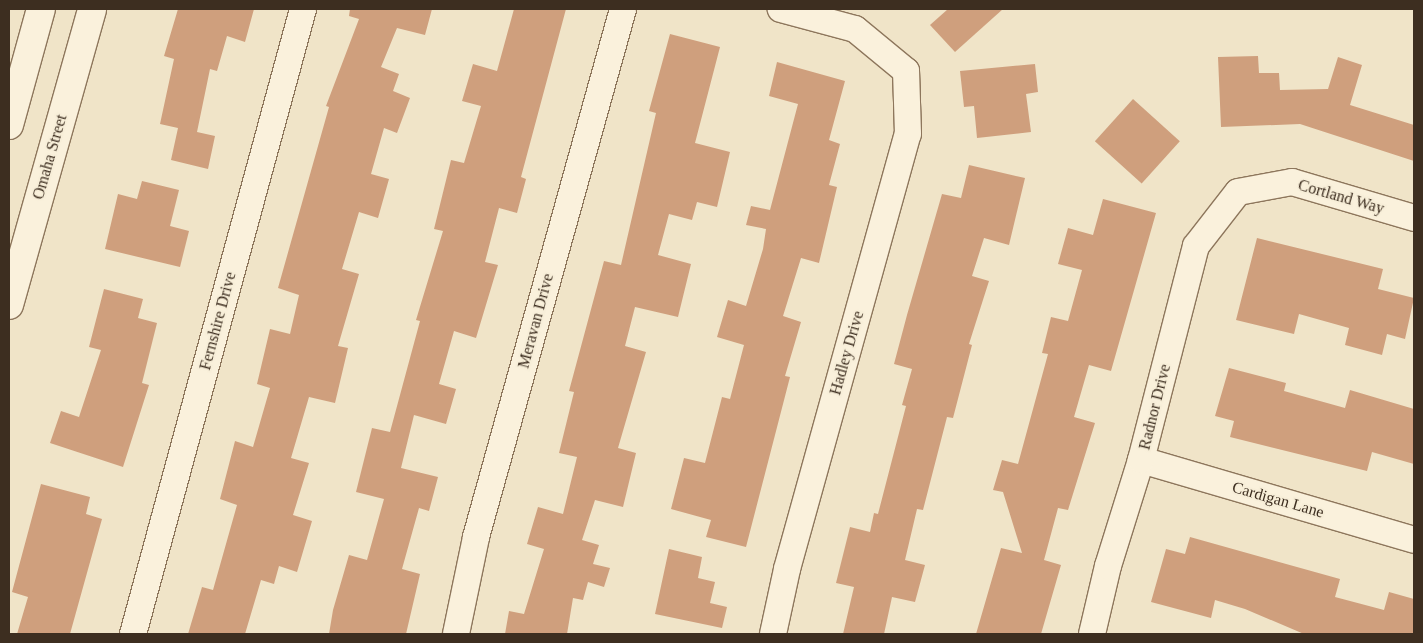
<!DOCTYPE html>
<style>
body{margin:0}
#map{position:relative;width:1423px;height:643px;overflow:hidden;background:#f0e4c8;font-family:"Times New Roman",serif}
div>[style]{position:absolute}
.building>*{inset:0;background:#cf9f7d;transform-origin:0 0}
.roads{filter:drop-shadow(1px 0 #8d765c) drop-shadow(-1px 0 #8d765c) drop-shadow(0 1px #8d765c) drop-shadow(0 -1px #8d765c)}
.street>*{height:26px;margin:-13px;padding:0 13px;transform-origin:13px;border-radius:13px;background:#faf1dc}
.secondary>*{height:28px;margin:-14px;padding:0 14px;transform-origin:14px;border-radius:14px;background:#faf1dc}
span{translate:-50% -50%;white-space:nowrap;text-align:center;line-height:1.15;-webkit-text-stroke:4px #f7eed8;paint-order:stroke}
.street-label{font-size:16px;color:#3d2e20}
.frame{position:absolute;inset:0;border:10px solid #3d2e20;pointer-events:none}
</style>
<div id="map">
<div class="building">
<i style="clip-path:polygon(178px 9px,254px 9px,245px 42px,227px 36px,217px 71px,210px 69px,197px 132px,215px 136px,208px 169px,171px 160px,178px 128px,160px 124px,174px 59px,164px 56px)"></i>
<i style="clip-path:polygon(350px 9px,432px 9px,425px 35px,397px 28px,381px 67px,399px 74px,393px 91px,410px 98px,397px 133px,384px 128px,371px 174px,389px 179px,378px 218px,359px 212px,342px 269px,359px 274px,338px 346px,348px 348px,335px 403px,309px 397px,291px 458px,309px 463px,293px 515px,312px 521px,297px 572px,279px 566px,274px 584px,261px 580px,245px 634px,188px 634px,202px 587px,213px 590px,237px 505px,220px 499px,235px 441px,253px 447px,270px 388px,257px 384px,270px 329px,290px 334px,299px 295px,278px 288px,329px 107px,326px 106px,359px 19px,349px 16px)"></i>
<i style="clip-path:polygon(514px 9px,566px 9px,521px 177px,526px 179px,517px 213px,499px 208px,485px 262px,498px 265px,476px 338px,454px 331px,439px 384px,456px 389px,446px 424px,414px 415px,401px 468px,438px 477px,429px 511px,419px 508px,402px 569px,420px 574px,406px 634px,329px 634px,333px 610px,349px 555px,367px 560px,384px 499px,356px 492px,372px 428px,390px 432px,420px 321px,416px 320px,443px 231px,434px 229px,451px 160px,464px 163px,481px 106px,462px 101px,473px 64px,497px 71px)"></i>
<i style="clip-path:polygon(948px 9px,1003px 9px,955px 52px,930px 25px)"></i>
<i style="clip-path:polygon(670px 34px,720px 47px,695px 143px,730px 152px,717px 207px,697px 202px,692px 220px,669px 214px,658px 255px,691px 264px,678px 317px,635px 307px,625px 346px,646px 352px,618px 448px,636px 453px,623px 507px,595px 500px,582px 540px,599px 545px,593px 564px,610px 568px,604px 587px,588px 582px,583px 600px,573px 598px,567px 634px,505px 634px,509px 611px,524px 614px,544px 549px,527px 544px,538px 507px,563px 514px,577px 457px,559px 453px,574px 392px,569px 391px,604px 261px,621px 265px,656px 113px,649px 111px)"></i>
<i style="clip-path:polygon(1258px 56px,1259px 73px,1279px 73px,1280px 90px,1328px 89px,1338px 57px,1362px 65px,1350px 105px,1414px 125px,1414px 161px,1300px 124px,1221px 127px,1218px 57px)"></i>
<i style="clip-path:polygon(777px 62px,845px 81px,829px 140px,840px 144px,829px 185px,837px 187px,819px 263px,801px 258px,783px 316px,801px 322px,785px 376px,790px 377px,746px 547px,706px 537px,711px 520px,671px 509px,684px 458px,705px 463px,722px 397px,730px 399px,744px 345px,717px 337px,728px 300px,746px 306px,763px 249px,766px 229px,746px 225px,751px 206px,770px 210px,798px 104px,769px 96px)"></i>
<i style="clip-path:polygon(1035px 64px,1038px 92px,1026px 94px,1031px 132px,977px 138px,974px 106px,964px 107px,960px 71px)"></i>
<i style="left:1133px;top:99px;width:63px;height:57px;rotate:42deg"></i>
<i style="clip-path:polygon(969px 165px,1025px 178px,1009px 245px,984px 238px,972px 276px,989px 281px,969px 344px,972px 345px,953px 418px,947px 417px,923px 510px,917px 509px,905px 560px,925px 565px,915px 602px,892px 597px,884px 634px,843px 634px,854px 587px,836px 583px,850px 527px,870px 532px,874px 513px,878px 514px,906px 406px,902px 405px,912px 369px,894px 364px,907px 315px,942px 194px,961px 198px)"></i>
<i style="clip-path:polygon(142px 181px,179px 190px,170px 226px,189px 231px,180px 267px,105px 249px,118px 194px,137px 199px)"></i>
<i style="clip-path:polygon(1103px 199px,1156px 213px,1111px 371px,1089px 365px,1074px 417px,1095px 423px,1068px 510px,1058px 508px,1044px 560px,1061px 565px,1041px 634px,976px 634px,1001px 548px,1022px 553px,1003px 492px,993px 490px,1002px 460px,1018px 464px,1048px 354px,1042px 353px,1051px 317px,1068px 321px,1082px 270px,1058px 264px,1068px 228px,1093px 235px)"></i>
<i style="clip-path:polygon(1257px 238px,1383px 269px,1378px 289px,1414px 298px,1405px 339px,1387px 334px,1382px 355px,1345px 345px,1349px 328px,1299px 314px,1294px 334px,1236px 320px)"></i>
<i style="clip-path:polygon(104px 289px,143px 299px,138px 318px,157px 323px,142px 383px,149px 385px,123px 467px,50px 443px,61px 411px,79px 417px,101px 350px,89px 347px)"></i>
<i style="clip-path:polygon(1229px 368px,1286px 383px,1284px 391px,1345px 408px,1350px 390px,1414px 409px,1414px 464px,1372px 452px,1367px 471px,1230px 437px,1234px 421px,1215px 416px)"></i>
<i style="clip-path:polygon(41px 484px,90px 497px,86px 514px,102px 519px,70px 634px,17px 634px,28px 597px,12px 592px)"></i>
<i style="clip-path:polygon(1190px 537px,1340px 579px,1335px 597px,1384px 610px,1389px 592px,1414px 599px,1414px 634px,1304px 634px,1245px 609px,1215px 600px,1211px 618px,1151px 602px,1166px 549px,1185px 554px)"></i>
<i style="clip-path:polygon(669px 549px,702px 557px,698px 578px,715px 582px,710px 603px,727px 607px,722px 628px,655px 614px)"></i>
</div>
<div class="roads">
<div class="street">
<i style="left:1141px;top:460px;width:284px;rotate:16.3deg"></i>
<i style="left:133px;top:634px;width:648px;rotate:-74.78deg"></i>
<i style="left:456px;top:634px;width:99px;rotate:-78.3deg"></i>
<i style="left:476px;top:537px;width:548px;rotate:-74.44deg"></i>
<i style="left:773px;top:634px;width:66px;rotate:-77.8deg"></i>
<i style="left:787px;top:569px;width:452px;rotate:-74.5deg"></i>
<i style="left:908px;top:134px;width:63px;rotate:-91.8deg"></i>
<i style="left:906px;top:71px;width:66px;rotate:-140.5deg"></i>
<i style="left:855px;top:29px;width:77px;rotate:-164.9deg"></i>
<i style="left:1092px;top:634px;width:70px;rotate:-76.8deg"></i>
<i style="left:1108px;top:566px;width:111px;rotate:-72.7deg"></i>
<i style="left:1141px;top:460px;width:221px;rotate:-75.6deg"></i>
<i style="left:1196px;top:246px;width:68px;rotate:-52.1deg"></i>
<i style="left:1238px;top:192px;width:55px;rotate:-10.5deg"></i>
<i style="left:1292px;top:182px;width:127px;rotate:16.4deg"></i>
</div>
<div class="secondary">
<i style="left:9px;top:125px;width:120px;rotate:-74.6deg"></i>
<i style="left:9px;top:305px;width:307px;rotate:-74.3deg"></i>
</div>
</div>
<div class="street-label">
<span style="left:50px;top:157px;rotate:-74deg">Omaha Street</span>
<span style="left:1341px;top:197px;rotate:16deg">Cortland Way</span>
<span style="left:218px;top:321px;rotate:-75deg">Fernshire Drive</span>
<span style="left:536px;top:321px;rotate:-75deg">Meravan Drive</span>
<span style="left:847px;top:353px;rotate:-74deg">Hadley Drive</span>
<span style="left:1155px;top:407px;rotate:-76deg">Radnor Drive</span>
<span style="left:1278px;top:500px;rotate:16deg">Cardigan Lane</span>
</div>
<div class="frame"></div>
</div>
